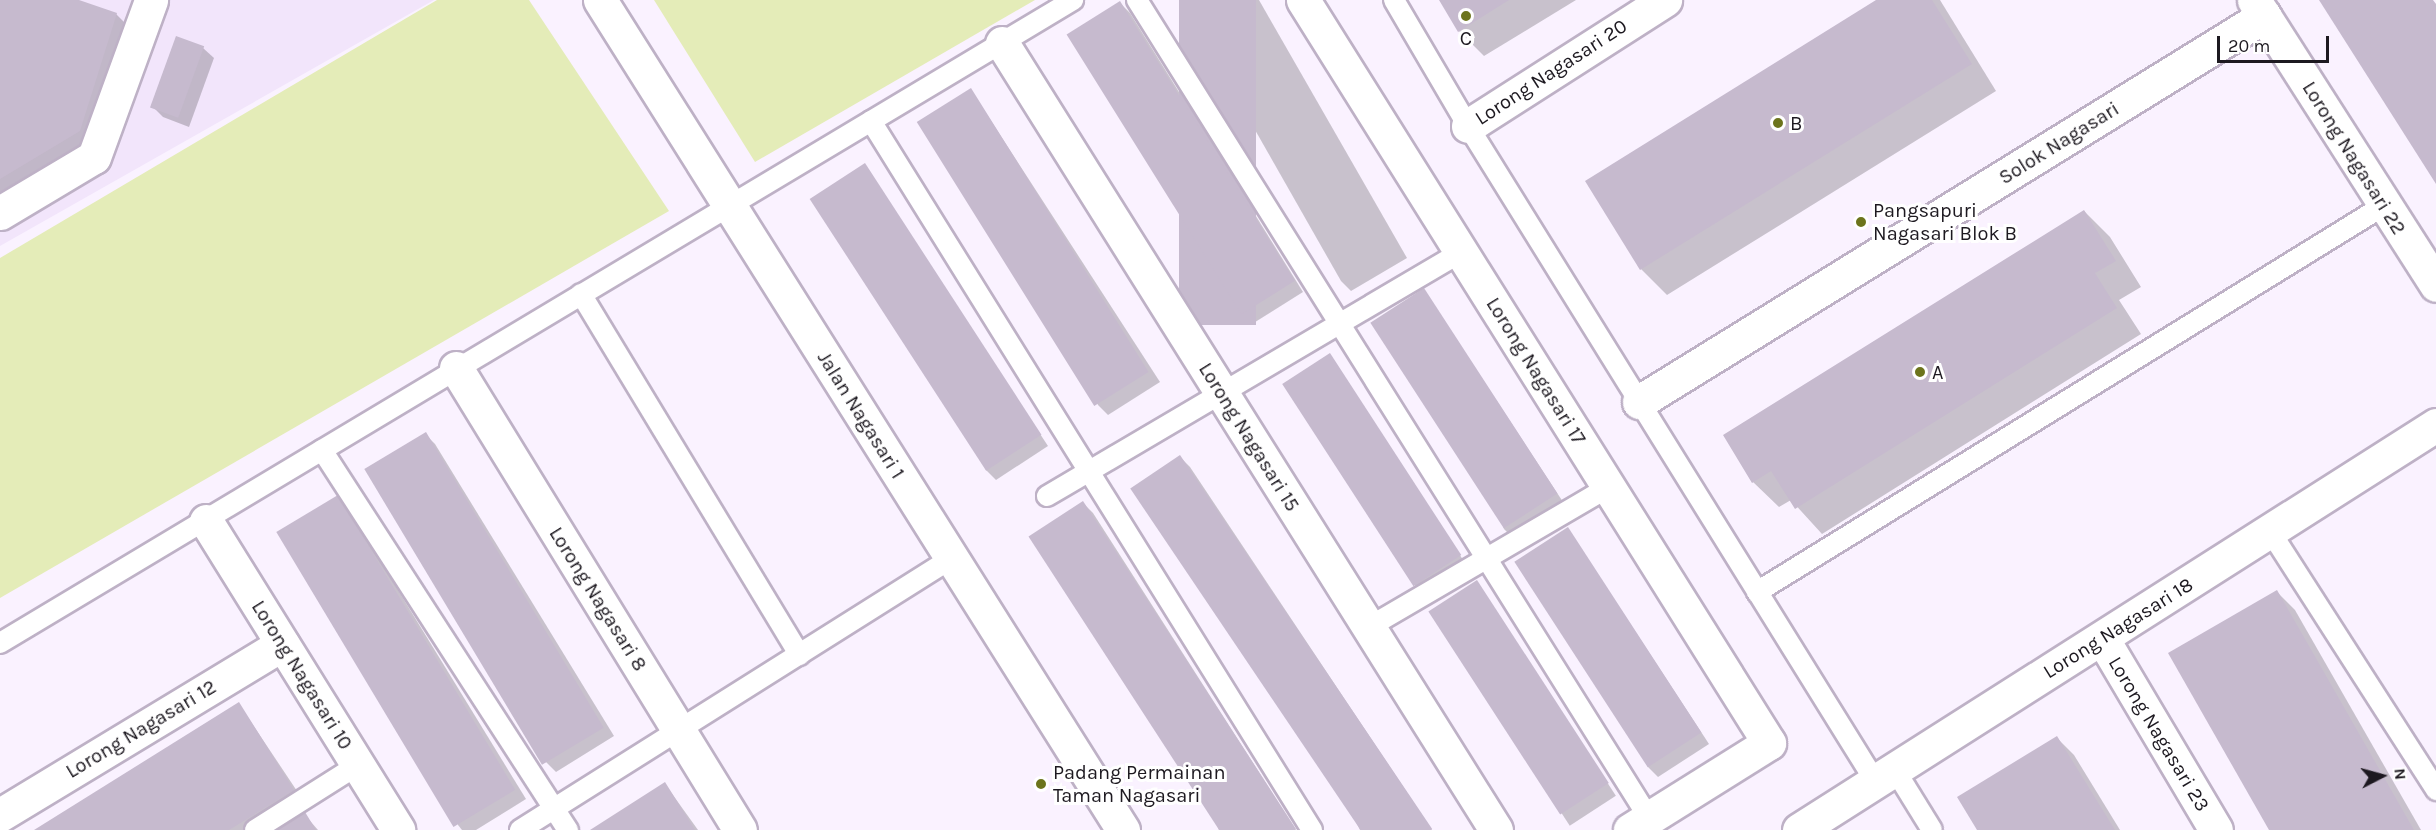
<!DOCTYPE html>
<style>
body{margin:0}
#map{position:relative;width:2436px;height:830px;overflow:hidden;background:#faf2ff;font-family:Karla,sans-serif}
div>[style]{position:absolute}
.built>*{inset:0;background:#f2e5fb}
.green>*{inset:0;background:#e4ecb8}
.shadow>*{inset:0;background:#0003;transform-origin:0 0}
.building>*{inset:0;background:#c6bace;transform-origin:0 0}
.roads{filter:drop-shadow(2px 0 #beb1c6) drop-shadow(-2px 0 #beb1c6) drop-shadow(0 2px #beb1c6) drop-shadow(0 -2px #beb1c6)}
.lane>*{height:20px;margin:-10px;padding:0 10px;transform-origin:10px;border-radius:10px;background:#fff}
.street>*{height:33px;margin:-16.5px;padding:0 16.5px;transform-origin:16.5px;border-radius:16.5px;background:#fff}
.dots>*{width:16px;height:16px;translate:-50% -50%;box-sizing:border-box;border:3px solid #fff;border-radius:50%}
span{translate:-50% -50%;white-space:nowrap;text-align:center;line-height:1.15;-webkit-text-stroke:6px #fff;paint-order:stroke}
.poi-label{font-size:20px;color:#1d1920}
.left{translate:0 -50%;text-align:left}
.street-label{font-size:20px;color:#1d1920}
.north{position:absolute;left:2352px;top:746px;width:60px;height:60px;-webkit-text-stroke:4px #fff;paint-order:stroke;rotate:84deg;font-size:16px;font-weight:700;line-height:24px;text-align:center;color:#1d1920}
.north::after{content:'';display:block;margin:auto;width:21px;height:27px;background:#1d1920;clip-path:polygon(50% 0,100% 100%,50% 72%,0 100%)}
.scale{position:absolute;left:2217px;top:36px;width:112px;height:27px;box-sizing:border-box;border:3px solid #1d1920;border-top:0;padding-left:8px;font-size:18px;line-height:21px;white-space:nowrap;color:#1d1920;-webkit-text-stroke:4px #fff;paint-order:stroke}
</style>
<div id="map">
<div class="built">
<i style="clip-path:polygon(0 0,434px 0,0 246px)"></i>
</div>
<div class="green">
<i style="clip-path:polygon(437px 0,529px 0,669px 211px,0 598px,0 258px)"></i>
<i style="clip-path:polygon(654px 0,1035px 0,755px 162px)"></i>
</div>
<div class="shadow">
<i style="clip-path:polygon(0 0,74px 0,116px 14px,134px 32px,98px 149px,0 207px)"></i>
<i style="clip-path:polygon(1181px 0,1259px 0,1407px 258px,1351px 291px,1341px 281px)"></i>
<i style="clip-path:polygon(1440px 0,1576px 0,1484px 56px,1459px 31px)"></i>
<i style="clip-path:polygon(1879px 0,1940px 0,1996px 91px,1667px 295px,1641px 269px)"></i>
<i style="clip-path:polygon(1120px 3px,1130px 13px,1303px 292px,1252px 324px,1242px 314px,1069px 35px)"></i>
<i style="clip-path:polygon(177px 38px,203px 48px,214px 58px,189px 127px,163px 117px,153px 107px)"></i>
<i style="clip-path:polygon(971px 90px,1160px 382px,1108px 415px,1098px 405px)"></i>
<i style="clip-path:polygon(864px 165px,1048px 446px,996px 480px,986px 470px)"></i>
<i style="clip-path:polygon(2084px 211px,2110px 237px,2141px 287px,2119px 300px,2141px 334px,1822px 534px,1791px 500px,1779px 507px,1753px 482px)"></i>
<i style="clip-path:polygon(1424px 290px,1565px 505px,1514px 539px,1504px 529px)"></i>
<i style="left:1330px;top:355px;width:253px;height:54px;rotate:57deg"></i>
<i style="clip-path:polygon(425px 434px,435px 444px,614px 736px,556px 772px,546px 762px)"></i>
<i style="clip-path:polygon(1180px 457px,1190px 467px,1432px 830px,1360px 830px)"></i>
<i style="clip-path:polygon(337px 497px,347px 507px,526px 799px,476px 830px,462px 830px,458px 825px)"></i>
<i style="clip-path:polygon(1083px 503px,1093px 513px,1296px 830px,1219px 830px)"></i>
<i style="clip-path:polygon(1568px 529px,1709px 744px,1658px 777px,1648px 767px)"></i>
<i style="left:1477px;top:582px;width:255px;height:55px;rotate:57deg"></i>
<i style="clip-path:polygon(2277px 592px,2295px 610px,2421px 830px,2271px 830px)"></i>
<i style="clip-path:polygon(239px 704px,303px 800px,255px 830px,37px 830px)"></i>
<i style="clip-path:polygon(2057px 738px,2074px 755px,2120px 830px,1979px 830px)"></i>
<i style="clip-path:polygon(665px 784px,698px 830px,592px 830px)"></i>
<i style="clip-path:polygon(304px 814px,318px 830px,279px 830px)"></i>
</div>
<div class="building">
<i style="clip-path:polygon(0 0,79px 0,117px 13px,80px 131px,0 179px)"></i>
<i style="left:1179px;top:0;width:77px;height:325px"></i>
<i style="clip-path:polygon(1439px 0,1509px 0,1458px 32px)"></i>
<i style="clip-path:polygon(1876px 0,1932px 0,1972px 64px,1640px 270px,1585px 181px)"></i>
<i style="clip-path:polygon(2319px 0,2433px 0,2436px 4px,2436px 184px)"></i>
<i style="left:1120px;top:1px;width:330px;height:63px;rotate:58deg"></i>
<i style="left:176px;top:36px;width:30px;height:76px;rotate:20deg"></i>
<i style="left:971px;top:88px;width:335px;height:64px;rotate:58deg"></i>
<i style="left:865px;top:163px;width:324px;height:66px;rotate:57deg"></i>
<i style="clip-path:polygon(2084px 210px,2116px 261px,2095px 273px,2117px 308px,1795px 509px,1771px 471px,1752px 483px,1723px 435px)"></i>
<i style="left:1424px;top:288px;width:245px;height:64px;rotate:57deg"></i>
<i style="left:1330px;top:353px;width:241px;height:57px;rotate:57deg"></i>
<i style="left:426px;top:432px;width:345px;height:72px;rotate:59deg"></i>
<i style="left:1180px;top:455px;width:451px;height:60px;rotate:56deg"></i>
<i style="left:338px;top:495px;width:344px;height:72px;rotate:59deg"></i>
<i style="left:1083px;top:501px;width:391px;height:65px;rotate:57deg"></i>
<i style="left:1568px;top:527px;width:245px;height:64px;rotate:57deg"></i>
<i style="left:1477px;top:580px;width:242px;height:58px;rotate:57deg"></i>
<i style="clip-path:polygon(2277px 590px,2414px 830px,2269px 830px,2168px 653px)"></i>
<i style="clip-path:polygon(239px 702px,294px 790px,229px 830px,34px 830px)"></i>
<i style="clip-path:polygon(2057px 736px,2115px 830px,1977px 830px,1957px 797px)"></i>
<i style="clip-path:polygon(665px 782px,695px 830px,590px 830px)"></i>
<i style="clip-path:polygon(305px 812px,316px 830px,275px 830px)"></i>
</div>
<div class="roads">
<div class="lane">
<i style="left:1137px;top:0;width:965px;rotate:57.96deg"></i>
<i style="left:1394px;top:0;width:146px;rotate:59.6deg"></i>
<i style="left:1468px;top:126px;width:771px;rotate:58.14deg"></i>
<i style="left:871px;top:121px;width:835px;rotate:58.12deg"></i>
<i style="left:581px;top:294px;width:422px;rotate:58.8deg"></i>
<i style="left:322px;top:450px;width:453px;rotate:57.1deg"></i>
<i style="left:1047px;top:496px;width:481px;rotate:-30.5deg"></i>
<i style="left:2270px;top:531px;width:308px;rotate:57.3deg"></i>
<i style="left:1757px;top:592px;width:735px;rotate:-31.66deg"></i>
<i style="left:1369px;top:627px;width:278px;rotate:-30.3deg"></i>
<i style="left:0;top:643px;width:1251px;rotate:-30.93deg"></i>
<i style="left:1895px;top:770px;width:70px;rotate:58.3deg"></i>
<i style="left:255px;top:830px;width:122px;rotate:-32.3deg"></i>
<i style="left:520px;top:830px;width:510px;rotate:-32.2deg"></i>
</div>
<div class="street">
<i style="left:600px;top:0;width:981px;rotate:57.78deg"></i>
<i style="left:1303px;top:0;width:877px;rotate:57.9deg"></i>
<i style="left:1769px;top:743px;width:164px;rotate:148deg"></i>
<i style="left:2254px;top:0;width:338px;rotate:57.4deg"></i>
<i style="left:1002px;top:43px;width:929px;rotate:57.88deg"></i>
<i style="left:1468px;top:126px;width:234px;rotate:-32.6deg"></i>
<i style="left:0;top:213px;width:109px;rotate:-30.8deg"></i>
<i style="left:94px;top:157px;width:167px;rotate:-70deg"></i>
<i style="left:456px;top:368px;width:542px;rotate:58.42deg"></i>
<i style="left:1639px;top:402px;width:735px;rotate:-31.7deg"></i>
<i style="left:206px;top:521px;width:364px;rotate:58.1deg"></i>
<i style="left:2102px;top:638px;width:223px;rotate:59.3deg"></i>
<i style="left:0;top:815px;width:330px;rotate:-31.2deg"></i>
<i style="left:1799px;top:830px;width:755px;rotate:-32.45deg"></i>
</div>
</div>
<div class="dots">
<i style="left:1466px;top:16px;background:#6c741c"></i>
<i style="left:1778px;top:123px;background:#6c741c"></i>
<i style="left:1861px;top:222px;background:#6c741c"></i>
<i style="left:1920px;top:372px;background:#6c741c"></i>
<i style="left:1041px;top:784px;background:#6c741c"></i>
</div>
<div class="poi-label">
<span style="left:1466px;top:38px">C</span>
<span class="left" style="left:1790px;top:123px">B</span>
<span class="left" style="left:1873px;top:222px">Pangsapuri<br>Nagasari Blok B</span>
<span class="left" style="left:1932px;top:372px">A</span>
<span class="left" style="left:1053px;top:784px">Padang Permainan<br>Taman Nagasari</span>
</div>
<div class="street-label">
<span style="left:1551px;top:72px;rotate:-33deg">Lorong Nagasari 20</span>
<span style="left:2059px;top:143px;rotate:-32deg">Solok Nagasari</span>
<span style="left:2354px;top:158px;rotate:58deg">Lorong Nagasari 22</span>
<span style="left:1536px;top:371px;rotate:58deg">Lorong Nagasari 17</span>
<span style="left:861px;top:415px;rotate:58deg">Jalan Nagasari 1</span>
<span style="left:1249px;top:437px;rotate:58deg">Lorong Nagasari 15</span>
<span style="left:598px;top:599px;rotate:58deg">Lorong Nagasari 8</span>
<span style="left:2118px;top:628px;rotate:-32deg">Lorong Nagasari 18</span>
<span style="left:302px;top:675px;rotate:58deg">Lorong Nagasari 10</span>
<span style="left:141px;top:729px;rotate:-31deg">Lorong Nagasari 12</span>
<span style="left:2159px;top:734px;rotate:59deg">Lorong Nagasari 23</span>
</div>
<div class="north">N</div>
<div class="scale">20 m</div>
</div>
